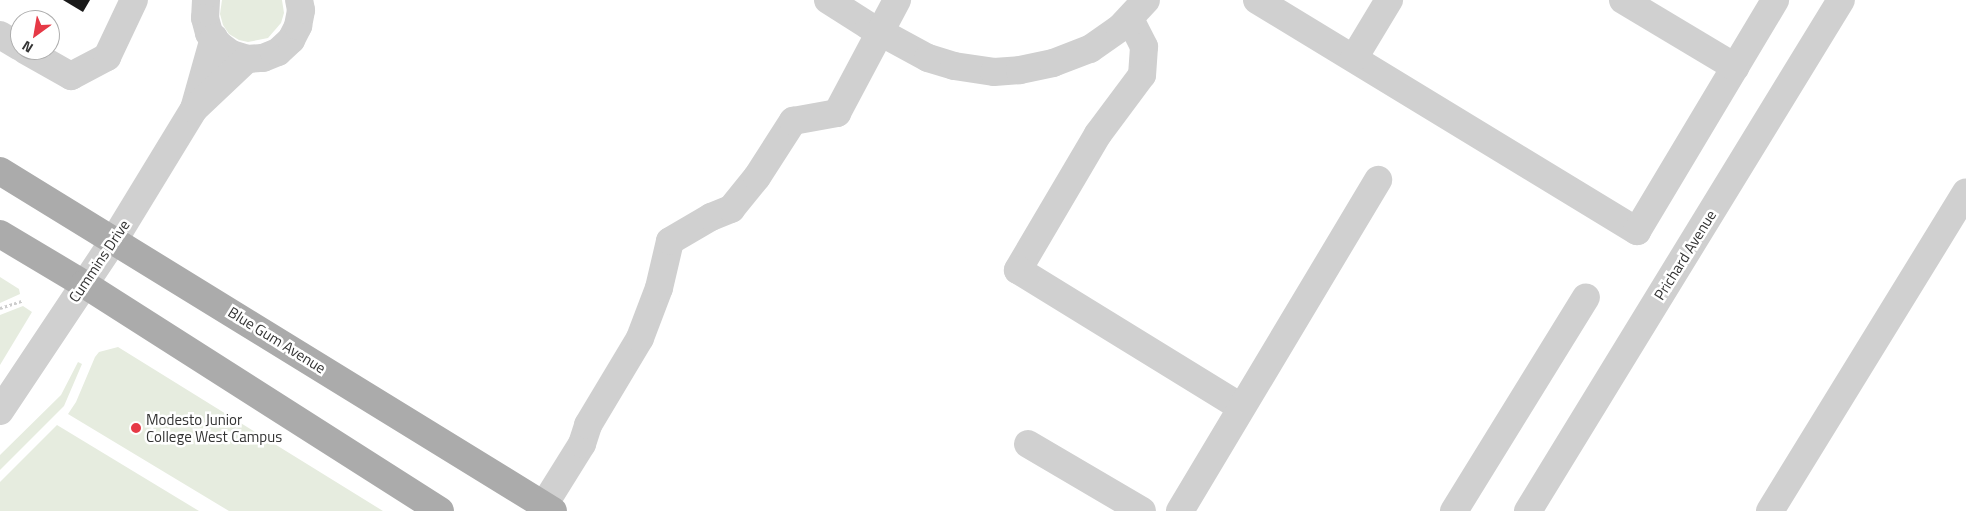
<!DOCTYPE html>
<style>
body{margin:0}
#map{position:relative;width:1966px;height:511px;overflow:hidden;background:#fff;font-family:"Titillium Web",sans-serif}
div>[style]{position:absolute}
.green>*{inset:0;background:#e6ecdf}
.building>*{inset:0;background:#1a1a1a}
.path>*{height:3px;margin-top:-1.5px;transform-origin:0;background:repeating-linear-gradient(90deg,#cdcdcd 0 2.5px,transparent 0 5px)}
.minor>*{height:28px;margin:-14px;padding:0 14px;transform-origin:14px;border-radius:14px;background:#d0d0d0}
.major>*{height:28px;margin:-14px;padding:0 14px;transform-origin:14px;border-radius:14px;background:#ababab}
.dots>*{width:14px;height:14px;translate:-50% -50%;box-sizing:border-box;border:2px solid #fff;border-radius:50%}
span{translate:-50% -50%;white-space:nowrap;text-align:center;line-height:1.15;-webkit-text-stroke:5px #fff;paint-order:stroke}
.street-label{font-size:15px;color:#333}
.poi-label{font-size:15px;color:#333}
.left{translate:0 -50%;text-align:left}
.north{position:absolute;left:10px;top:10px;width:50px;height:50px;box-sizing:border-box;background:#fff;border:1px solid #adadad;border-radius:50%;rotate:212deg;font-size:14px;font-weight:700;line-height:20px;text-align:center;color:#333}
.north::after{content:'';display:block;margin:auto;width:18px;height:22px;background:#e63946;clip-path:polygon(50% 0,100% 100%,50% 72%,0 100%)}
</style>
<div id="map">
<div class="green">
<i style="clip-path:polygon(222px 0,282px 0,284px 13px,281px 23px,268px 38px,248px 42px,239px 40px,229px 34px,223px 25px,220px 14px)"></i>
<i style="clip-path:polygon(0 277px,19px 289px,20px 294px,0 303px)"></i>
<i style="clip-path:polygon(23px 306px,32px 312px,0 365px,0 315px)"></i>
<i style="clip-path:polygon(118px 347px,383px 511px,229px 511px,68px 414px,76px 402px,95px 357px,99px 352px)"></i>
<i style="clip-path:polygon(78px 362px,82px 364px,64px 406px,0 470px,0 455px,61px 395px)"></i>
<i style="clip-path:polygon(57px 425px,199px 511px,0 511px,0 482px)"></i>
</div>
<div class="building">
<i style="clip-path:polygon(63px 0,90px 0,83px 12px)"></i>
</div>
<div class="path">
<i style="left:0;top:308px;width:23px;rotate:-18deg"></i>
</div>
<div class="minor">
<i style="left:206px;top:0;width:18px;rotate:93deg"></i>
<i style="left:205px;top:18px;width:16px;rotate:75deg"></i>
<i style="left:209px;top:33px;width:16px;rotate:50deg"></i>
<i style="left:219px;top:45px;width:15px;rotate:37deg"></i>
<i style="left:231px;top:54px;width:17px;rotate:17deg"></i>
<i style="left:247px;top:59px;width:16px;rotate:-4deg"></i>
<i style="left:263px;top:58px;width:16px;rotate:-22deg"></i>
<i style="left:278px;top:52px;width:18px;rotate:-43deg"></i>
<i style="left:291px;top:40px;width:16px;rotate:-63deg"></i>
<i style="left:298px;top:26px;width:16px;rotate:-79deg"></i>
<i style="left:301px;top:10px;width:10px;rotate:-101deg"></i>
<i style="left:828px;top:0;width:49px;rotate:32.4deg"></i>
<i style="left:869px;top:26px;width:67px;rotate:28.5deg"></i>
<i style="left:928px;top:58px;width:27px;rotate:17deg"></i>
<i style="left:954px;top:66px;width:40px;rotate:8.5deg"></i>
<i style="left:994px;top:72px;width:26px;rotate:-4deg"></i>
<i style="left:1020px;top:70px;width:34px;rotate:-12deg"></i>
<i style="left:1053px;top:63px;width:40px;rotate:-21deg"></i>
<i style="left:1090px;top:49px;width:37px;rotate:-35deg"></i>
<i style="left:1120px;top:28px;width:38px;rotate:-47deg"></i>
<i style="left:1257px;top:0;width:445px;rotate:31.3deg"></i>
<i style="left:1637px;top:231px;width:269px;rotate:-59.1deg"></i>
<i style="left:1623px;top:0;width:131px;rotate:30.9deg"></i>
<i style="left:1130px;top:19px;width:31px;rotate:63deg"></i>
<i style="left:1144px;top:47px;width:28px;rotate:94deg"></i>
<i style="left:1142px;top:75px;width:74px;rotate:126.7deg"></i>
<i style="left:1098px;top:134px;width:158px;rotate:120.5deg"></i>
<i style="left:1018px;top:270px;width:262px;rotate:31.6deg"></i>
<i style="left:0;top:35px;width:23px;rotate:31deg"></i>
<i style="left:25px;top:50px;width:53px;rotate:29.5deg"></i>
<i style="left:71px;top:76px;width:41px;rotate:-27.8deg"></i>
<i style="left:107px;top:57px;width:63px;rotate:-64.7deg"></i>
<i style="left:1354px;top:58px;width:68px;rotate:-58.9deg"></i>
<i style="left:194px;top:109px;width:74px;rotate:-74.3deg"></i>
<i style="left:0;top:411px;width:206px;rotate:-56.3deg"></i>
<i style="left:114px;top:240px;width:153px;rotate:-58.6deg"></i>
<i style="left:194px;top:109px;width:73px;rotate:-43.3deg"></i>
<i style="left:1028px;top:444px;width:132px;rotate:30.4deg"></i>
<i style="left:544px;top:505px;width:72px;rotate:-58.1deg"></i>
<i style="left:582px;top:444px;width:20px;rotate:-72deg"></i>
<i style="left:588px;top:425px;width:101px;rotate:-59.1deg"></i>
<i style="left:640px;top:338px;width:53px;rotate:-69.2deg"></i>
<i style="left:659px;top:288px;width:48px;rotate:-76.8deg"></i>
<i style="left:670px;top:241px;width:48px;rotate:-30.3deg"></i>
<i style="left:711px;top:217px;width:22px;rotate:-22deg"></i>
<i style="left:731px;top:209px;width:41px;rotate:-50.9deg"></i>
<i style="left:757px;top:177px;width:67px;rotate:-57.3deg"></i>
<i style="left:793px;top:121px;width:45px;rotate:-10.3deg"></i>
<i style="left:837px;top:113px;width:128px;rotate:-62deg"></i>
<i style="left:1180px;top:511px;width:386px;rotate:-59.1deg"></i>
<i style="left:1454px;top:511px;width:251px;rotate:-58.3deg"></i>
<i style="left:1528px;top:511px;width:599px;rotate:-58.51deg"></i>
<i style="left:1770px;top:511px;width:374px;rotate:-58.4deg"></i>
</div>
<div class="major">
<i style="left:0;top:171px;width:649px;rotate:31.58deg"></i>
<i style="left:0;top:234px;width:98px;rotate:30.8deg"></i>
<i style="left:84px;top:284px;width:422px;rotate:32.5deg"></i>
</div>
<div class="dots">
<i style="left:136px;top:428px;background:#e63946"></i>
</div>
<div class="street-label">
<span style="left:1685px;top:255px;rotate:-58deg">Prichard Avenue</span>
<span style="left:99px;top:261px;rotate:-56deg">Cummins Drive</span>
<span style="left:277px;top:340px;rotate:32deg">Blue Gum Avenue</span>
</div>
<div class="poi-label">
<span class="left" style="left:146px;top:428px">Modesto Junior<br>College West Campus</span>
</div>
<div class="north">N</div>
</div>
